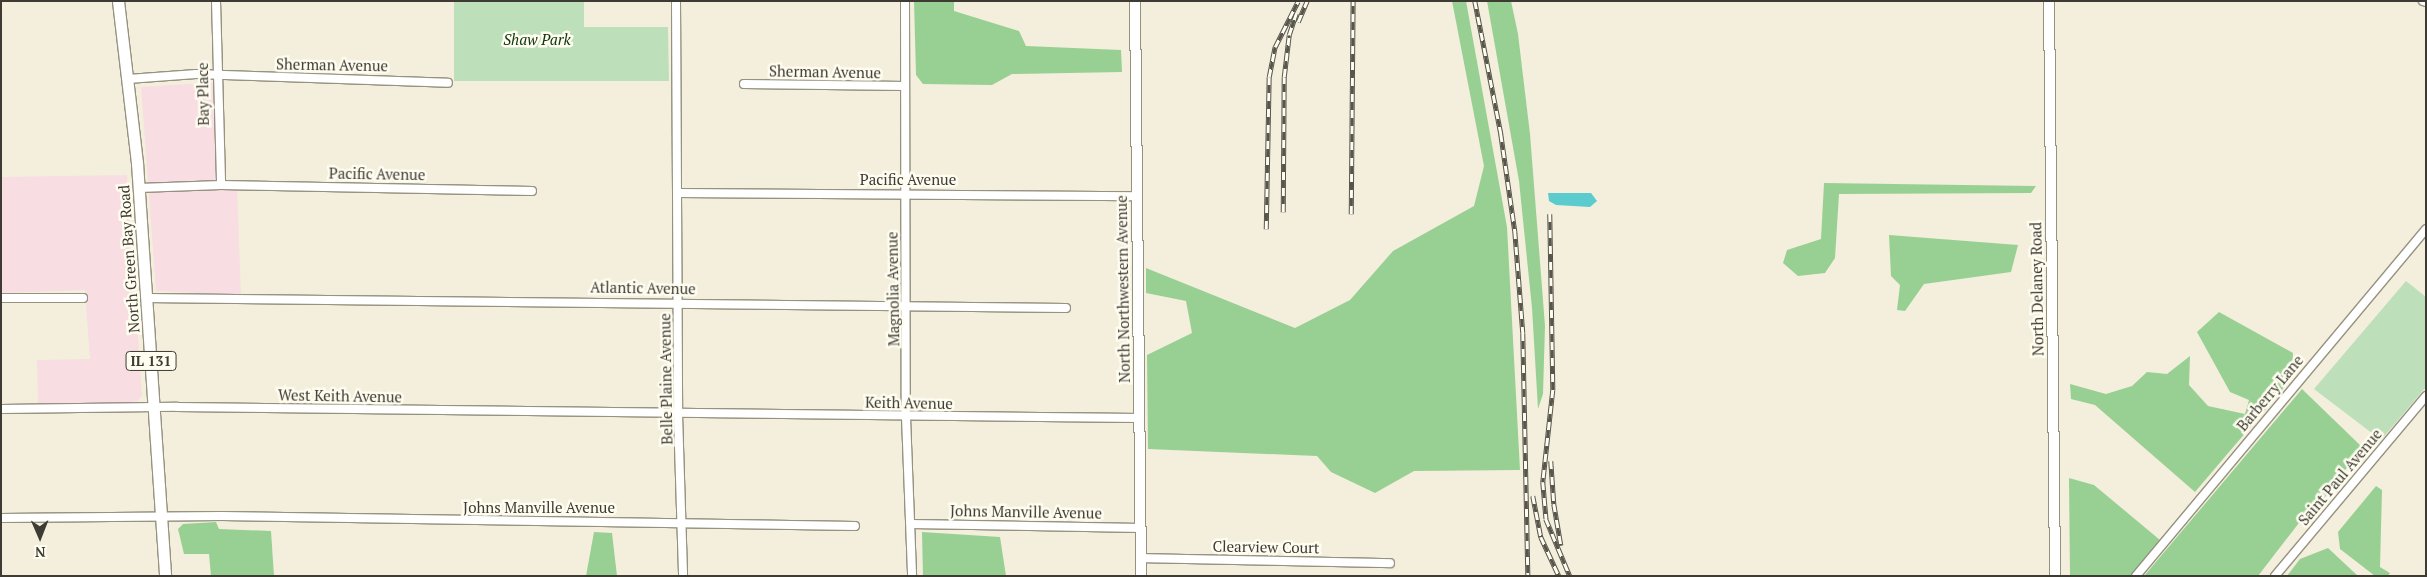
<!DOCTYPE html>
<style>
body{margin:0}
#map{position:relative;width:2427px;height:577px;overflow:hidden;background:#f3efdc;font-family:"PT Serif",serif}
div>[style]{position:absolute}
.commercial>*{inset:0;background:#f8dde2}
.green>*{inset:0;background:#bddfba}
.forest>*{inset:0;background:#98d093}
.water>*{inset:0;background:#5bcbcd}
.roads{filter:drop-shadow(1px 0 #969280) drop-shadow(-1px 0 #969280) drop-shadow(0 1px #969280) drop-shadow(0 -1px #969280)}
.street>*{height:8px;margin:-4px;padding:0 4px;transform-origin:4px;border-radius:4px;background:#fff}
.secondary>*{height:10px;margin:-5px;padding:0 5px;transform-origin:5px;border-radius:5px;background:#fff}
.primary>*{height:11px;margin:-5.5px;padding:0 5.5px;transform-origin:5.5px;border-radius:5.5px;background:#fff}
.rail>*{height:4.5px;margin-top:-2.25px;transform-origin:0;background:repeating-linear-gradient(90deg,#fffcf0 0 8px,#58564c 0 16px);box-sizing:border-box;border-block:1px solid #58564c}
span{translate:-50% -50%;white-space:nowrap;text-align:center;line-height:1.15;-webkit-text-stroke:5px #fffcf0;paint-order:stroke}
.shield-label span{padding:1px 4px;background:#fffcf0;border:1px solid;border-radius:4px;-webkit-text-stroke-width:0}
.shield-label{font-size:14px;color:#3d3b33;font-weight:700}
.park-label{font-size:15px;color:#0f360e;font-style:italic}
.street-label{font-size:15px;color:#3d3b33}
.frame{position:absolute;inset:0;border:2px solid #3d3b33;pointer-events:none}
.north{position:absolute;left:15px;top:512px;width:50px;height:50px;-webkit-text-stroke:4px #fffcf0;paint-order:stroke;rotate:179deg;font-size:14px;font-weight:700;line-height:20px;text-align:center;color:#3d3b33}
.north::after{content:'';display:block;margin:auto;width:18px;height:22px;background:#3d3b33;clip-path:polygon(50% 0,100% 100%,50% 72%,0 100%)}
</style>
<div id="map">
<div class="commercial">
<i style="clip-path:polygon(222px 82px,225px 179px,237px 184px,241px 295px,156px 291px,141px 87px)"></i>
<i style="clip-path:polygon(127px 175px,142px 395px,137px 401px,127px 403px,38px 406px,37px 360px,90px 359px,85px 290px,1px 293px,1px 177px)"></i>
</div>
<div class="green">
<i style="clip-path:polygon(454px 1px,584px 1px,584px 27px,668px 27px,669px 81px,454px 81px)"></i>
<i style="clip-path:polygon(2406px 281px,2426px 297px,2426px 387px,2381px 440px,2314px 389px)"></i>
</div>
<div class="forest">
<i style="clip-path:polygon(914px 1px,954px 1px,954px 11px,1019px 31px,1026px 46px,1121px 50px,1122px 72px,1012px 74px,992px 85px,923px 84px,916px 75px)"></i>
<i style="clip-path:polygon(1452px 1px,1466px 1px,1507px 227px,1520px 470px,1414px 471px,1375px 493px,1331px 472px,1317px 456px,1148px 449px,1147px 355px,1192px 333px,1186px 301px,1146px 293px,1146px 268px,1295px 328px,1350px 300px,1393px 251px,1474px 206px,1484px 166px)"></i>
<i style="clip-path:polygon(1487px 1px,1511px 1px,1518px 34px,1530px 134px,1545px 326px,1543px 394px,1538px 409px,1532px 308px,1519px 181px)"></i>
<i style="clip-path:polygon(1824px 183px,2036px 186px,2031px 193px,1839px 194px,1835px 258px,1825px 273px,1798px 276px,1783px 263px,1787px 250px,1821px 239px)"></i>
<i style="clip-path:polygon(1889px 235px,2018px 245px,2011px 272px,1924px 284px,1905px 311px,1897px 310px,1900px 285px,1891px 276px)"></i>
<i style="clip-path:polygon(2219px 312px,2293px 353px,2292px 378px,2195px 492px,2095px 405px,2071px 399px,2070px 384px,2106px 394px,2132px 386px,2147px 372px,2167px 374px,2190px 356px,2189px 385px,2208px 406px,2245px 414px,2249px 400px,2230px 392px,2197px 332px)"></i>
<i style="clip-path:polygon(2302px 389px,2362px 447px,2324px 499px,2312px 506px,2258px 576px,2144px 576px)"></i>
<i style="clip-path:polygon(2069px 478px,2094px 485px,2160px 540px,2130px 576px,2070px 576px)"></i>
<i style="clip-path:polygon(2376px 486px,2382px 490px,2380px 567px,2390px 573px,2388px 576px,2375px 576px,2340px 549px,2338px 532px)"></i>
<i style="clip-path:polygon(216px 522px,219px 529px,271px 531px,274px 576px,211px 576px,209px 554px,184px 554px,178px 529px,183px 524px)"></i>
<i style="clip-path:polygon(594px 532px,612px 533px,617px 576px,586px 576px)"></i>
<i style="clip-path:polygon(922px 532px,1000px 537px,1006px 576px,923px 576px)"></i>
<i style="clip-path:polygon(2328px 548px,2358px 576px,2287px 576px,2300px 559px)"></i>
</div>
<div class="water">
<i style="clip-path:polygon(1548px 193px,1591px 193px,1597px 201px,1590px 207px,1556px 205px,1549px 201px)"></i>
</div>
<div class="roads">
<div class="street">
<i style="left:216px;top:1px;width:184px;rotate:88.4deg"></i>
<i style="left:676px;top:1px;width:413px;rotate:89.7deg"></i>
<i style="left:678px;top:414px;width:162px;rotate:88.2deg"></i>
<i style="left:905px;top:1px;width:416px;rotate:89.9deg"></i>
<i style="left:906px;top:417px;width:159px;rotate:87.8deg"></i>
<i style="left:2423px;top:1px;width:3px;rotate:18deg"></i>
<i style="left:128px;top:79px;width:68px;rotate:-4.2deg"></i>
<i style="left:196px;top:74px;width:252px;rotate:2deg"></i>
<i style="left:744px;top:84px;width:161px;rotate:0.7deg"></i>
<i style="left:139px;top:188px;width:82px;rotate:-2.1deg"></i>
<i style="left:221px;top:185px;width:311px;rotate:1.1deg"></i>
<i style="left:679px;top:193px;width:458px;rotate:0.4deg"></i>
<i style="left:1px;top:298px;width:82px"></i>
<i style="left:146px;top:298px;width:920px;rotate:0.62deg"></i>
<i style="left:1px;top:409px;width:176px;rotate:-0.7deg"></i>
<i style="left:177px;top:407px;width:962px;rotate:0.66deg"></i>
<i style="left:1px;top:518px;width:221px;rotate:-0.5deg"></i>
<i style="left:222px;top:516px;width:633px;rotate:0.91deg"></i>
<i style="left:911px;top:524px;width:230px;rotate:1deg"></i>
<i style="left:1141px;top:558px;width:249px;rotate:1.2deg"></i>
<i style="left:2136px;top:576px;width:452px;rotate:-50.1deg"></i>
<i style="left:2275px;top:576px;width:235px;rotate:-50deg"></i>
</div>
<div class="secondary">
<i style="left:1135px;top:1px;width:575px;rotate:89.4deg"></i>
<i style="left:2049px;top:1px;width:575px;rotate:89.4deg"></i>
</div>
<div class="primary">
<i style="left:118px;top:1px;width:163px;rotate:83.3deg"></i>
<i style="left:137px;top:163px;width:414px;rotate:86.1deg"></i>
</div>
</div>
<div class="rail">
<i style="left:1475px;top:1px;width:136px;rotate:78.9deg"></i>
<i style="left:1501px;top:134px;width:98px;rotate:81.8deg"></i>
<i style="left:1515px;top:231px;width:102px;rotate:85.5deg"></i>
<i style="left:1523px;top:333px;width:243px;rotate:88.8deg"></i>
<i style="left:1298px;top:22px;width:23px;rotate:-67deg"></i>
<i style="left:1283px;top:212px;width:135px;rotate:-89.6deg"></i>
<i style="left:1284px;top:77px;width:42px;rotate:-83.2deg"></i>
<i style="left:1289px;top:35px;width:23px;rotate:-72deg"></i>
<i style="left:1351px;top:214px;width:213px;rotate:-89.5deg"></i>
<i style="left:1550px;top:214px;width:176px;rotate:89deg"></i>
<i style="left:1553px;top:390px;width:93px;rotate:96.2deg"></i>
<i style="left:1543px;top:482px;width:37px;rotate:85deg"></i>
<i style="left:1546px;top:519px;width:62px;rotate:67.2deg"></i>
<i style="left:1266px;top:229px;width:152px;rotate:-88.9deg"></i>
<i style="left:1269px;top:77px;width:31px;rotate:-79deg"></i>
<i style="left:1275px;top:47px;width:51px;rotate:-63.4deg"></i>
<i style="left:1551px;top:461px;width:43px;rotate:86deg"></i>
<i style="left:1554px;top:504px;width:42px;rotate:80.3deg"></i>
<i style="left:1533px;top:496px;width:42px;rotate:79deg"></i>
<i style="left:1541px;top:537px;width:43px;rotate:65.2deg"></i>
</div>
<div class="shield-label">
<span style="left:151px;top:361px">IL 131</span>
</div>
<div class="park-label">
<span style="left:537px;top:40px">Shaw Park</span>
</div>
<div class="street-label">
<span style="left:332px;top:65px;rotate:1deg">Sherman Avenue</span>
<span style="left:825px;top:72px;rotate:1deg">Sherman Avenue</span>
<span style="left:203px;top:94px;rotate:-91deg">Bay Place</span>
<span style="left:377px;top:174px;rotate:1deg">Pacific Avenue</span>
<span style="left:908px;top:180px">Pacific Avenue</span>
<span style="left:129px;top:259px;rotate:-94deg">North Green Bay Road</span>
<span style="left:643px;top:288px;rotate:1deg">Atlantic Avenue</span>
<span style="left:893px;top:289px;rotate:-91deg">Magnolia Avenue</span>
<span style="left:1123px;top:289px;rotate:-91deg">North Northwestern Avenue</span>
<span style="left:2037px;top:289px;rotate:-91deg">North Delaney Road</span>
<span style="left:666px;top:379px;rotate:-91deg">Belle Plaine Avenue</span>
<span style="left:2270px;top:393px;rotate:-50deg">Barberry Lane</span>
<span style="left:340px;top:396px;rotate:1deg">West Keith Avenue</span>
<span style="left:909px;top:403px;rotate:1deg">Keith Avenue</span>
<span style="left:2340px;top:477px;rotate:-50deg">Saint Paul Avenue</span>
<span style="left:539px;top:508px">Johns Manville Avenue</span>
<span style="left:1026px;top:512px;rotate:1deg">Johns Manville Avenue</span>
<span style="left:1266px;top:547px;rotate:1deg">Clearview Court</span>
</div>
<div class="frame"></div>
<div class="north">N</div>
</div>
